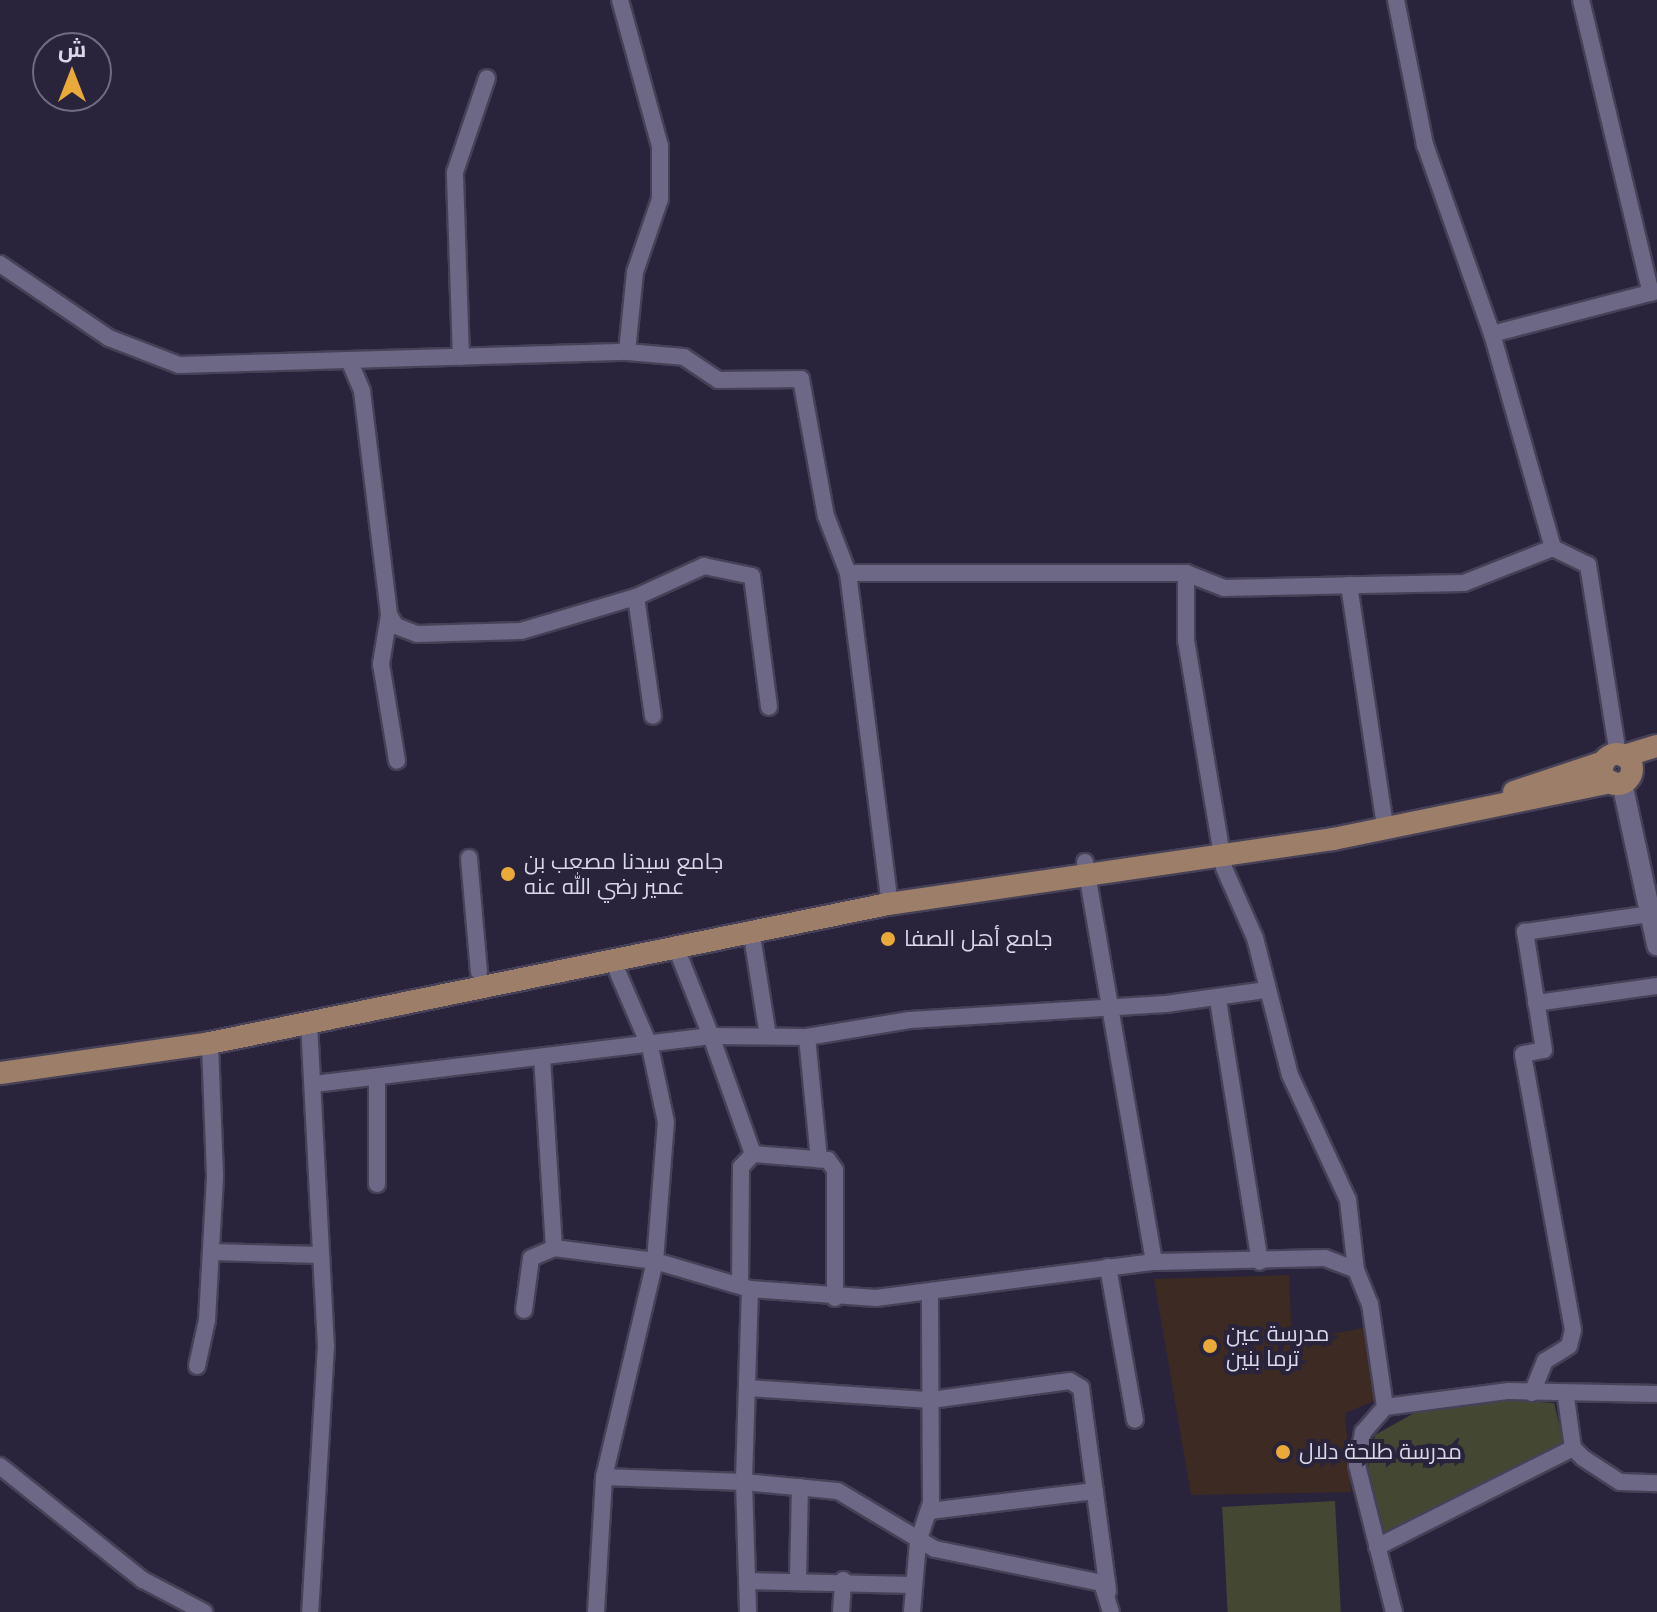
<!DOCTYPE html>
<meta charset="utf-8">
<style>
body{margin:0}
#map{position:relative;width:1657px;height:1612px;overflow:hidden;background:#29243c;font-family:"Fira Sans",Cairo,sans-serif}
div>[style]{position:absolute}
.education>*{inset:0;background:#3d2b23}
.green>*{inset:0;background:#444832;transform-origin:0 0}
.roads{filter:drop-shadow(2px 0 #464156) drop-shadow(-2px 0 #464156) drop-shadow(0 2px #464156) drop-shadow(0 -2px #464156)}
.minor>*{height:16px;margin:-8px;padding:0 8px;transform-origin:8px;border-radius:8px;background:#6d6885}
.tertiary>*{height:20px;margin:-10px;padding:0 10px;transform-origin:10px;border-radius:10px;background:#6d6885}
.primary>*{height:22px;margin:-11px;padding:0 11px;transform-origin:11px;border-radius:11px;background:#9d7e69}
.primary>.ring{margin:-11px;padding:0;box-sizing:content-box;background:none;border:22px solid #9d7e69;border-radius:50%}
.dots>*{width:22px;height:22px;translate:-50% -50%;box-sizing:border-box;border:4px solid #29243c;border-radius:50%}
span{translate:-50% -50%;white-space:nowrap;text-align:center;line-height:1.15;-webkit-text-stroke:8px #29243c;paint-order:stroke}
.poi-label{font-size:22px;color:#dad7e8}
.left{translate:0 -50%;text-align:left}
.north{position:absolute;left:32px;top:32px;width:80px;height:80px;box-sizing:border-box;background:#29243c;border:2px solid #706c81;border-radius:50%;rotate:0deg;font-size:22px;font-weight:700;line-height:32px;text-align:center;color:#dad7e8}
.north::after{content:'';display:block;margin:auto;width:28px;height:36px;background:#eaaa39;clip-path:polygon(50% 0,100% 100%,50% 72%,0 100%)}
</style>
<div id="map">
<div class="education">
<i style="clip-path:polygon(1289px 1275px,1292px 1341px,1364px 1328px,1374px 1401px,1345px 1413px,1351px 1492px,1191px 1495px,1154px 1279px)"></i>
</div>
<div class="green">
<i style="clip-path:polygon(1508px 1400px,1554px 1403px,1564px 1444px,1385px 1534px,1368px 1467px,1375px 1435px,1416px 1412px)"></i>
<i style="left:1335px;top:1501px;width:111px;height:113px;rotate:87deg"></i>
</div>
<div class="roads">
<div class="minor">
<i style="left:620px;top:0;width:151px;rotate:74.7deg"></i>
<i style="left:660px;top:146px;width:53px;rotate:90deg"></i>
<i style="left:660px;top:199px;width:77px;rotate:108.9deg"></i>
<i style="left:635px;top:272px;width:80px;rotate:95.7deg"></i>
<i style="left:1581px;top:0;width:301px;rotate:76.6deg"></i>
<i style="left:0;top:264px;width:132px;rotate:34.2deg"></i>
<i style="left:109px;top:338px;width:75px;rotate:21.1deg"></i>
<i style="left:179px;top:365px;width:448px;rotate:-1.7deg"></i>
<i style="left:627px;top:352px;width:57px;rotate:5deg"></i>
<i style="left:684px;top:357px;width:41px;rotate:34.1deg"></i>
<i style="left:718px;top:380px;width:83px;rotate:-0.7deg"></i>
<i style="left:801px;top:379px;width:139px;rotate:79.7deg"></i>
<i style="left:826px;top:516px;width:61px;rotate:68.9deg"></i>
<i style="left:848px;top:573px;width:338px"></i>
<i style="left:1186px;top:573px;width:41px;rotate:21.5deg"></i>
<i style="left:1224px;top:588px;width:240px;rotate:-1.2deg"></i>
<i style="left:1464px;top:583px;width:96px;rotate:-21.5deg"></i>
<i style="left:1553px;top:548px;width:223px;rotate:-105.9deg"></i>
<i style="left:1492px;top:334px;width:201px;rotate:-109.5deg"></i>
<i style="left:1425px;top:145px;width:148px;rotate:-101.3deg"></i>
<i style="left:1492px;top:334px;width:171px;rotate:-14.6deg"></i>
<i style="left:461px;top:357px;width:185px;rotate:-91.9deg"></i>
<i style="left:455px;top:172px;width:99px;rotate:-71.2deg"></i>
<i style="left:349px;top:360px;width:34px;rotate:67deg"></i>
<i style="left:362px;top:391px;width:226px;rotate:83.1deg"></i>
<i style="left:389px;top:615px;width:13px;rotate:58deg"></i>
<i style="left:396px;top:626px;width:22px;rotate:21deg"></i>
<i style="left:417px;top:634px;width:104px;rotate:-1.7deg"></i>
<i style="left:521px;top:631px;width:120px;rotate:-16.5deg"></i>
<i style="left:636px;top:597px;width:75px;rotate:-24.5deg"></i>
<i style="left:704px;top:566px;width:49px;rotate:11.8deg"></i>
<i style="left:752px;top:576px;width:132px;rotate:82.6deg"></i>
<i style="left:1553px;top:548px;width:39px;rotate:26deg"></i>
<i style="left:1588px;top:565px;width:191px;rotate:81deg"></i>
<i style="left:848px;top:573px;width:320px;rotate:82.8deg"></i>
<i style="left:1186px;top:573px;width:67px;rotate:90deg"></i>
<i style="left:1186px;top:640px;width:231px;rotate:80.5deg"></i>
<i style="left:1224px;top:868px;width:77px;rotate:66.1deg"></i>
<i style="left:1255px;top:938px;width:141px;rotate:75.7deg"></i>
<i style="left:1290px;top:1075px;width:138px;rotate:65.1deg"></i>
<i style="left:1348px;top:1200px;width:70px;rotate:83.5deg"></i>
<i style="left:1349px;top:585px;width:237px;rotate:81.5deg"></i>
<i style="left:636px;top:597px;width:120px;rotate:81.9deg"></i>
<i style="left:389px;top:615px;width:50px;rotate:99.3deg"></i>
<i style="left:381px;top:664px;width:98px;rotate:80.6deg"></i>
<i style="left:469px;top:858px;width:114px;rotate:85deg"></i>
<i style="left:1085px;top:862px;width:406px;rotate:80.2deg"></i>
<i style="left:751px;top:930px;width:107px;rotate:80.9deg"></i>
<i style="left:1218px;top:1000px;width:265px;rotate:80.9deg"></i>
<i style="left:1536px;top:1003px;width:122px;rotate:-8deg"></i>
<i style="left:309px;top:1023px;width:323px;rotate:87deg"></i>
<i style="left:326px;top:1346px;width:266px;rotate:93.4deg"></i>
<i style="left:807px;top:1037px;width:123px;rotate:84.4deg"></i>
<i style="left:542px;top:1057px;width:191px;rotate:86.4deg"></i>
<i style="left:377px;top:1079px;width:105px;rotate:90deg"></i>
<i style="left:314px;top:1084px;width:400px;rotate:-6.9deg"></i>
<i style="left:711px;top:1036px;width:98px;rotate:-111.6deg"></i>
<i style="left:753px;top:1154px;width:125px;rotate:-109.6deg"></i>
<i style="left:711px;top:1036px;width:96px;rotate:0.6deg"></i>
<i style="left:807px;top:1037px;width:104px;rotate:-9.4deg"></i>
<i style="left:910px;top:1020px;width:256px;rotate:-3.6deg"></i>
<i style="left:1166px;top:1004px;width:100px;rotate:-8deg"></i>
<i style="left:211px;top:1252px;width:108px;rotate:1.6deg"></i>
<i style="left:1108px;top:1267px;width:155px;rotate:80deg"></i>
<i style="left:740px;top:1285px;width:118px;rotate:-89.5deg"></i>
<i style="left:741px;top:1167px;width:18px;rotate:-47deg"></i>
<i style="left:753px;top:1154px;width:75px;rotate:4.6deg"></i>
<i style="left:828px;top:1160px;width:12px;rotate:55deg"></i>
<i style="left:835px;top:1170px;width:128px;rotate:90deg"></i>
<i style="left:750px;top:1289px;width:193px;rotate:91.8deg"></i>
<i style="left:744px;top:1482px;width:94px;rotate:5.5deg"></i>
<i style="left:838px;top:1491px;width:113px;rotate:30.9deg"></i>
<i style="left:935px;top:1549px;width:170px;rotate:11.5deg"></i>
<i style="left:1102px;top:1583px;width:30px;rotate:73deg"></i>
<i style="left:524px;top:1310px;width:52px;rotate:-82.3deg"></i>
<i style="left:531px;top:1258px;width:25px;rotate:-23deg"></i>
<i style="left:554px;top:1248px;width:102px;rotate:7.3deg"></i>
<i style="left:655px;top:1261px;width:99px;rotate:16.4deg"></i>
<i style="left:750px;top:1289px;width:126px;rotate:4.1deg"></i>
<i style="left:876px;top:1298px;width:280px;rotate:-7.4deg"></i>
<i style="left:1154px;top:1262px;width:171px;rotate:-1.3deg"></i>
<i style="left:1325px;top:1258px;width:33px;rotate:21deg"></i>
<i style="left:1356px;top:1270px;width:37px;rotate:68deg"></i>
<i style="left:1370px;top:1304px;width:104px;rotate:81.7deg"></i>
<i style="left:1385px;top:1407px;width:33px;rotate:131deg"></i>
<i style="left:1363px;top:1432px;width:34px;rotate:100deg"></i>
<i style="left:1357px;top:1465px;width:152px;rotate:75.9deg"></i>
<i style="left:197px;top:1366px;width:47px;rotate:-77.7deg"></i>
<i style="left:207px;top:1320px;width:145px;rotate:-86.8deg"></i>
<i style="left:215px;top:1175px;width:132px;rotate:-92.2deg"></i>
<i style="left:748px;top:1388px;width:183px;rotate:3.8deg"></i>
<i style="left:931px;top:1400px;width:140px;rotate:-7.8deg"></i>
<i style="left:1070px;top:1381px;width:13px;rotate:32deg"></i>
<i style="left:1081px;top:1388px;width:205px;rotate:82.4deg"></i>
<i style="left:1532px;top:1393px;width:35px;rotate:-68deg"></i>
<i style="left:1545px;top:1361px;width:28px;rotate:-32deg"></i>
<i style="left:1569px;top:1346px;width:16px;rotate:-76deg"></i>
<i style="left:1573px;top:1330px;width:280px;rotate:-100.3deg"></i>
<i style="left:1523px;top:1054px;width:21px;rotate:-11deg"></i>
<i style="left:1544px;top:1050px;width:120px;rotate:-99.1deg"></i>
<i style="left:1525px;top:932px;width:126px;rotate:-8.2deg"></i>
<i style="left:1566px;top:1398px;width:50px;rotate:82deg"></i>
<i style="left:1573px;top:1448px;width:14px;rotate:45deg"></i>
<i style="left:1583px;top:1458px;width:44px;rotate:33deg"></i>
<i style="left:1620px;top:1482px;width:37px;rotate:2deg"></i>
<i style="left:1385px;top:1407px;width:125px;rotate:-7.4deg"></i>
<i style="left:1509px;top:1391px;width:148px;rotate:1.2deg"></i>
<i style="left:0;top:1466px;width:183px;rotate:38.6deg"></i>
<i style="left:143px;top:1580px;width:69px;rotate:27.7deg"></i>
<i style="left:604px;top:1477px;width:140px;rotate:2deg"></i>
<i style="left:744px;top:1482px;width:130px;rotate:88.2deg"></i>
<i style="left:929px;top:1511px;width:167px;rotate:-6.9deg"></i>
<i style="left:1377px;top:1547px;width:220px;rotate:-26.8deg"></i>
<i style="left:798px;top:1580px;width:93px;rotate:-88.8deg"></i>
<i style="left:747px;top:1581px;width:165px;rotate:1.4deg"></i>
<i style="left:596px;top:1612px;width:135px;rotate:-86.6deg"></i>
<i style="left:604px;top:1477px;width:222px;rotate:-76.7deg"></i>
<i style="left:655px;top:1261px;width:139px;rotate:-85.5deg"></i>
<i style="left:666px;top:1122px;width:77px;rotate:-102deg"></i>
<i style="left:650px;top:1047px;width:96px;rotate:-113.4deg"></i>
<i style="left:841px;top:1612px;width:32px;rotate:-86deg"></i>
<i style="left:912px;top:1612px;width:70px;rotate:-85.1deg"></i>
<i style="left:918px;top:1542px;width:41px;rotate:-71.6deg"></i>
<i style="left:931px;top:1503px;width:211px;rotate:-90.3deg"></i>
</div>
<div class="tertiary">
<i style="left:1622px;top:783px;width:166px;rotate:77.8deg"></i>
</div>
<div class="primary">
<i class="ring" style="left:1602px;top:754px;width:8px;height:8px"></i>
<i style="left:1624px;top:756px;width:34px;rotate:-17deg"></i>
<i style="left:1514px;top:792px;width:95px;rotate:-18.4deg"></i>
<i style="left:0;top:1073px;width:212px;rotate:-8.1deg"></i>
<i style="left:210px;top:1043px;width:692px;rotate:-11.59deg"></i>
<i style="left:888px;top:904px;width:450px;rotate:-8.3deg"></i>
<i style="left:1333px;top:839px;width:284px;rotate:-11.6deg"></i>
</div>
</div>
<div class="dots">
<i style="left:508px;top:874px;background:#eaaa39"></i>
<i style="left:888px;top:939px;background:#eaaa39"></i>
<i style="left:1210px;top:1346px;background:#eaaa39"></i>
<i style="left:1283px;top:1452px;background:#eaaa39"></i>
</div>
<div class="poi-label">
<span class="left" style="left:524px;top:874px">جامع سيدنا مصعب بن<br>عمير رضي الله عنه</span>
<span class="left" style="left:904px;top:939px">جامع أهل الصفا</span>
<span class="left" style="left:1226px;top:1346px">مدرسة عين<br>ترما بنين</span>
<span class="left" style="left:1299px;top:1452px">مدرسة طلحة دلال</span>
</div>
<div class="north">ش</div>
</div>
